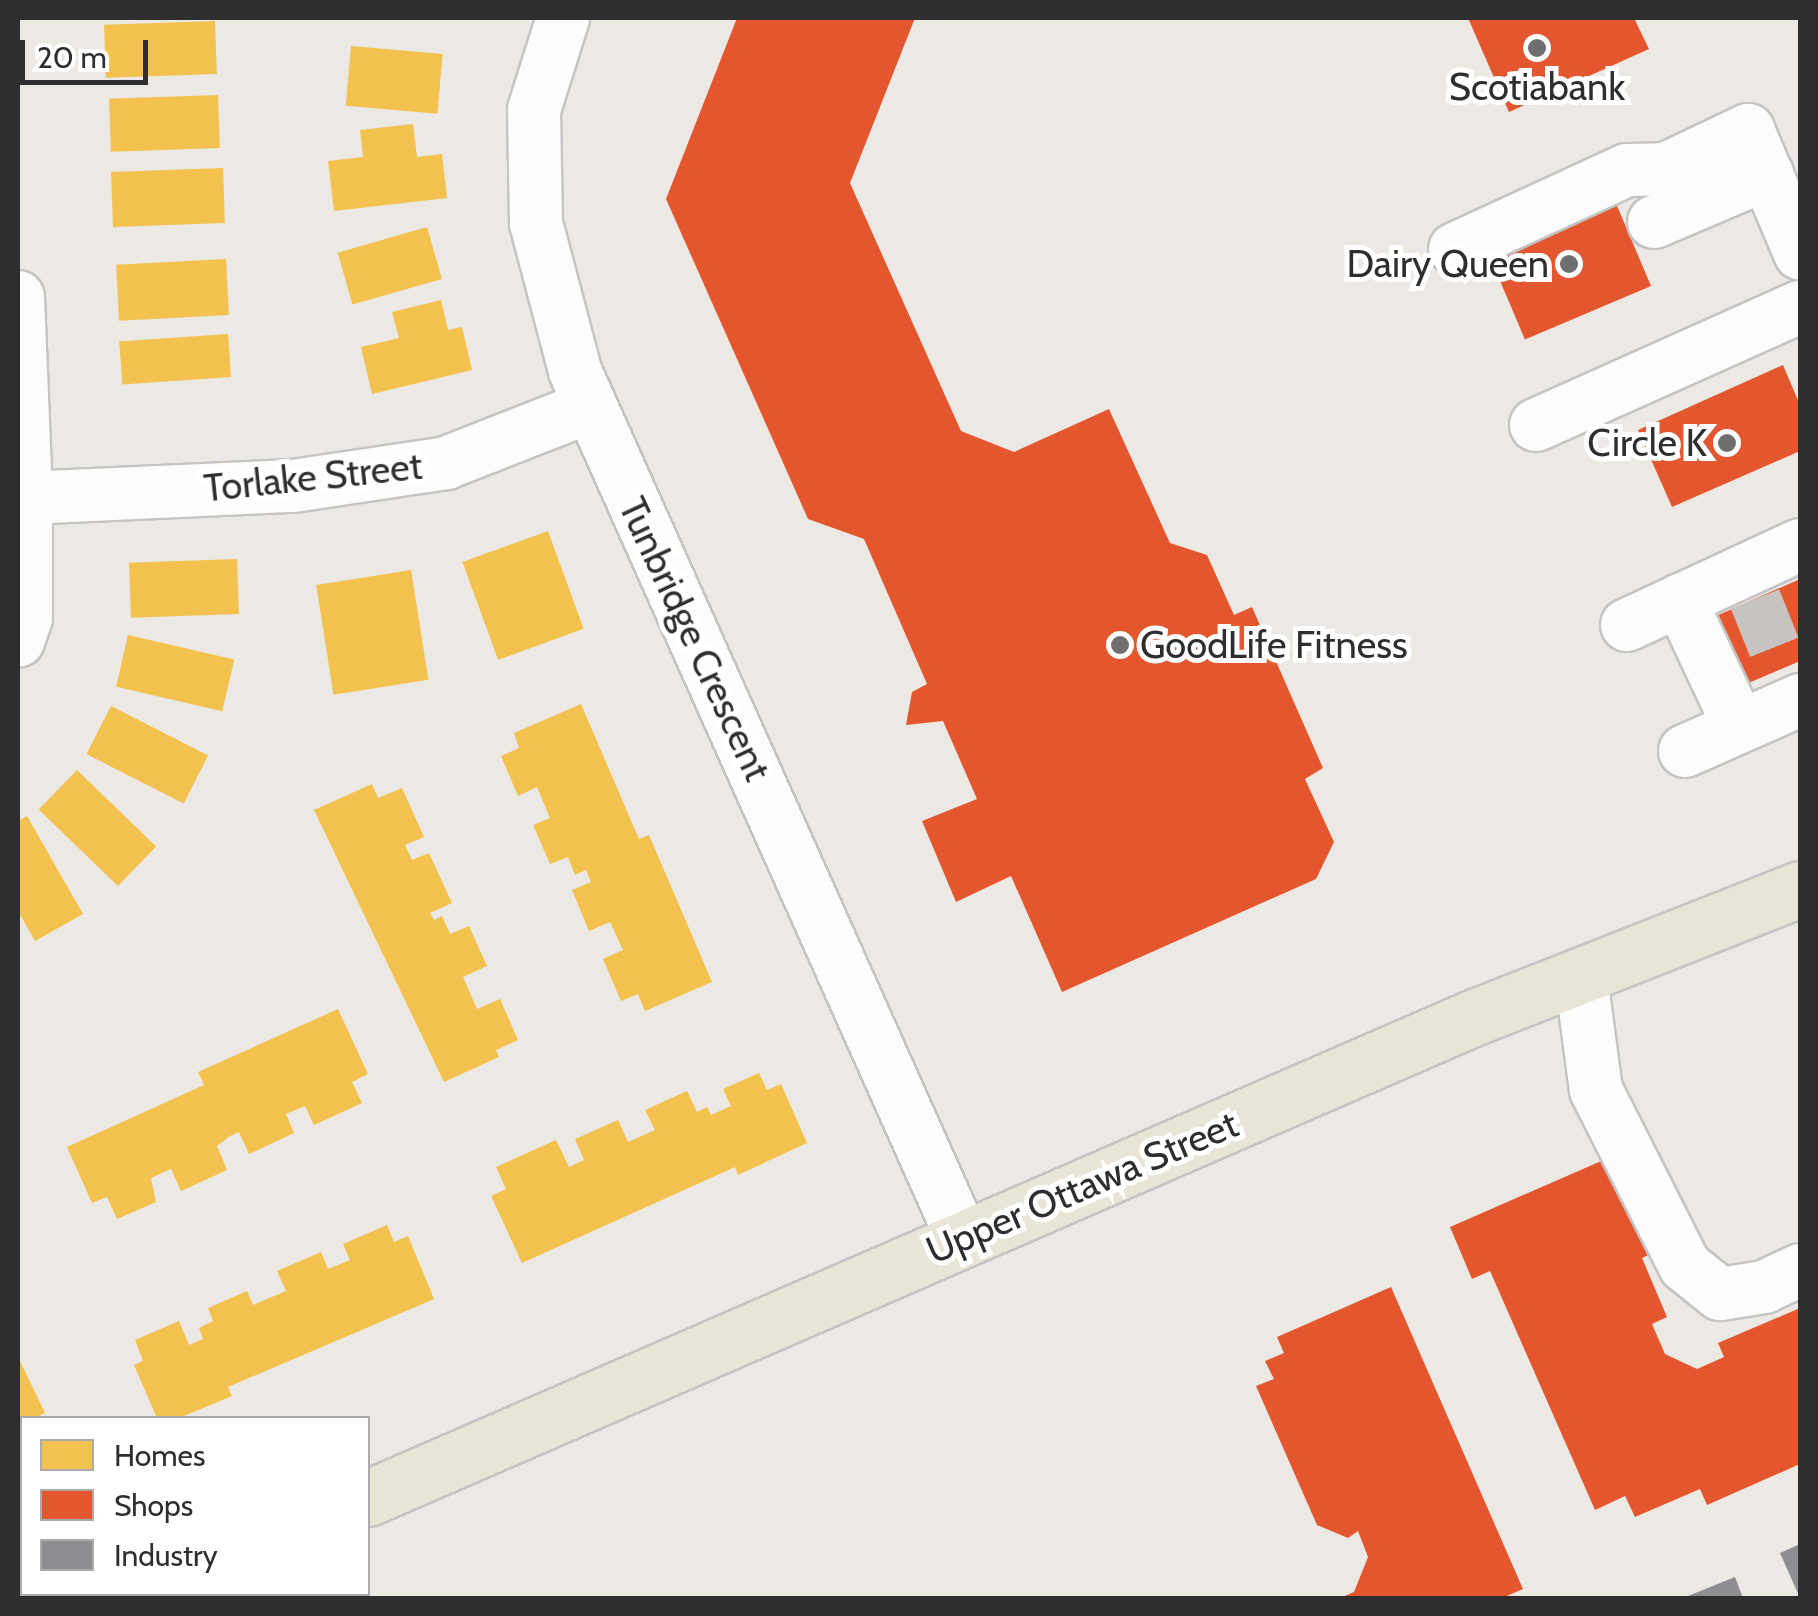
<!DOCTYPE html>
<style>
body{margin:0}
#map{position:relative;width:1818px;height:1616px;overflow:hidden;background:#ece8e4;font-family:Cabin,sans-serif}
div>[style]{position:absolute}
.homes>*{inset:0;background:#f2c14e;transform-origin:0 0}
.shops>*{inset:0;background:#e4572e;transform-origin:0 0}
.industry>*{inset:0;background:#8d8d92}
.minor-tunnel>*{height:52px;margin-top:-26px;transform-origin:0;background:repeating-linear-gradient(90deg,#c6c3c0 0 52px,transparent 0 78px)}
.roads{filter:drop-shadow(2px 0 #c5c4c5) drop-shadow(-2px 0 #c5c4c5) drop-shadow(0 2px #c5c4c5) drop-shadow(0 -2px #c5c4c5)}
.minor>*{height:52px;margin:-26px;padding:0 26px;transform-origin:26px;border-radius:26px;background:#fcfcfb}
.major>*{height:55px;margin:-27.5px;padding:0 27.5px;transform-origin:27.5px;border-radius:27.5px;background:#e8e4d6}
.dots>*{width:28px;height:28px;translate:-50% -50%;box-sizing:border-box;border:5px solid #fff;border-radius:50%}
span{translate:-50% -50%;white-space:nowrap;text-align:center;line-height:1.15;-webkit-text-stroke:10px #fff;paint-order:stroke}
.poi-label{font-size:38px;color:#2e2e2e}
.right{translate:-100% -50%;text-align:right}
.left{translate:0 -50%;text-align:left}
.street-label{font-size:38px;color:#2e2e2e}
.frame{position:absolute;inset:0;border:20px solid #2e2e2e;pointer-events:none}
.legend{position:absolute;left:20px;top:1416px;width:350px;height:180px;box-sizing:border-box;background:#fff;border:2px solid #ababab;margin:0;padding:12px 18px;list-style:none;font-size:30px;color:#2e2e2e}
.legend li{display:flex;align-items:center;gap:20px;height:50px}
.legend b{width:50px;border:2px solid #ababab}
.scale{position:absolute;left:20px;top:40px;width:128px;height:45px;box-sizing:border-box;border:5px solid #2e2e2e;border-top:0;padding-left:12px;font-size:30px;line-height:35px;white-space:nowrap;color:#2e2e2e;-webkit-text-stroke:8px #fff;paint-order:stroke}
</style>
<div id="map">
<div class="homes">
<i style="left:215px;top:21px;width:53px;height:111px;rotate:88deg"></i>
<i style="left:351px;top:46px;width:92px;height:60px;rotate:5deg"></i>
<i style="left:218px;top:95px;width:53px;height:109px;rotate:88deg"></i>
<i style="clip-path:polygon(413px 124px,417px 157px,442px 154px,447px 198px,334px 211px,328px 161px,363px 157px,360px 130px)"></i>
<i style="left:223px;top:168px;width:55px;height:112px;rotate:88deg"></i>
<i style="left:427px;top:227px;width:54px;height:93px;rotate:74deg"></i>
<i style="left:226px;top:259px;width:56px;height:110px;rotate:87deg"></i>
<i style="clip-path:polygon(441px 300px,448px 330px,462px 327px,472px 370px,372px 394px,361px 347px,399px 338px,392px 312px)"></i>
<i style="left:228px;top:334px;width:43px;height:109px;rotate:86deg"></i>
<i style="left:548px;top:531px;width:104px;height:91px;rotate:70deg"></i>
<i style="left:237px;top:559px;width:55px;height:108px;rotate:88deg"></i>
<i style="left:411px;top:570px;width:111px;height:96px;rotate:81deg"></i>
<i style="left:128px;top:635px;width:109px;height:53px;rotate:13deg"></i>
<i style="clip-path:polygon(581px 704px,639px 839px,649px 835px,712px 982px,645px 1011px,638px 994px,621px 1001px,603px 959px,623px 950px,610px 922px,589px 931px,572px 890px,591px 882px,586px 870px,575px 875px,568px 857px,550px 864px,533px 825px,550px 818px,537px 787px,518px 796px,501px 756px,519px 748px,514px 733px)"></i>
<i style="left:111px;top:706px;width:109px;height:54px;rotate:27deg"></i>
<i style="left:77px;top:770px;width:110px;height:55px;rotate:44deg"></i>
<i style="clip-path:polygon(372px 784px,378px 798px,402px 788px,424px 837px,405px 845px,412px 860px,429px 853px,452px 903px,430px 913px,434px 920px,442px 916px,450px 934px,469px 926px,487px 966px,463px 977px,477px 1009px,500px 999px,518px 1040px,496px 1050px,499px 1057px,444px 1082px,314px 810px)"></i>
<i style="clip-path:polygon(27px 816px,83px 914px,35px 941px,18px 911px,18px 821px)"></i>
<i style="clip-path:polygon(338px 1009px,368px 1074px,352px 1082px,362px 1103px,314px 1125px,305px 1106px,286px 1114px,294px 1133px,249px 1154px,239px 1132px,230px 1136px,217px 1146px,227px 1170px,181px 1191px,171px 1169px,151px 1178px,156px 1202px,117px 1219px,107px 1197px,92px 1203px,67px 1147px,204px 1085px,198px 1072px)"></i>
<i style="clip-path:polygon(759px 1073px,767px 1090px,781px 1084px,807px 1143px,738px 1175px,735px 1167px,522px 1263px,491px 1196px,506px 1189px,496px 1167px,556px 1140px,569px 1167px,584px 1160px,575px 1139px,618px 1120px,628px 1142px,655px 1130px,645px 1110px,687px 1091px,697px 1112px,707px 1107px,711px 1115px,731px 1106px,723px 1089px)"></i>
<i style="clip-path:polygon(387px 1225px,394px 1242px,408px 1236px,434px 1299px,228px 1387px,232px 1396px,179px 1418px,157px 1418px,134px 1365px,143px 1361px,135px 1340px,179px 1321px,189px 1345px,203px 1339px,199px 1328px,213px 1321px,208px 1308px,247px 1291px,253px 1305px,286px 1291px,277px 1271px,321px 1252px,328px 1269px,350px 1260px,343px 1244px)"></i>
<i style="clip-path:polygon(18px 1357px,45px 1413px,19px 1426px,18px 1507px)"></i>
</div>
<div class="shops">
<i style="clip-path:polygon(737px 18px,915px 18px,850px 183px,961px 431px,1014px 452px,1109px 409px,1170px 543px,1207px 555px,1234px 615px,1252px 607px,1323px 768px,1305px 779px,1334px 842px,1316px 879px,1062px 992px,1011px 876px,956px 902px,922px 821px,977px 799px,943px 721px,906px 725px,912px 692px,927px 684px,864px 539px,808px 519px,666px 199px)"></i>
<i style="clip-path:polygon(1468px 18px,1634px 18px,1649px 49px,1509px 112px)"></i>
<i style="left:1612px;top:194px;width:100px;height:137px;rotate:67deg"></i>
<i style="clip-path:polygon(1783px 365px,1800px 405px,1800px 451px,1672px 507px,1638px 430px)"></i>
<i style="clip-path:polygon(1800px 579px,1800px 661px,1744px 685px,1714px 617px)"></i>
<i style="clip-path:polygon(1615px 1155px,1657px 1251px,1642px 1258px,1667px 1317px,1652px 1324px,1665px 1354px,1697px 1369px,1724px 1357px,1718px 1343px,1800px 1308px,1800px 1464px,1707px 1505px,1700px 1489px,1635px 1517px,1625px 1496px,1595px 1510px,1490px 1271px,1472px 1279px,1450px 1227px)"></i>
<i style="clip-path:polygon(1391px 1287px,1523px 1589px,1502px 1598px,1340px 1598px,1354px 1592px,1368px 1557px,1358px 1531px,1348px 1538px,1317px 1525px,1256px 1386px,1274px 1379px,1265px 1361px,1284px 1353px,1277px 1337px)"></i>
</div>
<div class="industry">
<i style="clip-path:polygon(1800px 1544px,1800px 1598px,1780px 1553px)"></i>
<i style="clip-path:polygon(1735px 1577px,1743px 1598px,1683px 1598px)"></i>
</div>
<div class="minor-tunnel">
<i style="left:1755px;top:599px;width:75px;rotate:68.2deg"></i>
</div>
<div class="roads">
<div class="minor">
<i style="left:563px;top:18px;width:96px;rotate:107.5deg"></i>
<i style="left:534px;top:110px;width:113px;rotate:89deg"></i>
<i style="left:536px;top:223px;width:153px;rotate:75.2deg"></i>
<i style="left:575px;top:371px;width:951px;rotate:65.92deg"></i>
<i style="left:1654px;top:222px;width:123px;rotate:-23deg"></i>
<i style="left:1455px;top:249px;width:189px;rotate:-24.7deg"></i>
<i style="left:1627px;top:170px;width:39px;rotate:-1deg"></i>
<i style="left:1666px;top:169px;width:91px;rotate:-25.4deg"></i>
<i style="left:1748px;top:130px;width:134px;rotate:67.1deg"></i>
<i style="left:18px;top:297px;width:201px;rotate:87.7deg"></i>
<i style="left:26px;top:498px;width:120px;rotate:90deg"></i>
<i style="left:26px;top:618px;width:24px;rotate:109deg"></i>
<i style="left:1536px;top:425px;width:289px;rotate:-24.1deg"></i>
<i style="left:26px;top:498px;width:267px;rotate:-2.6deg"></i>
<i style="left:293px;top:486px;width:155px;rotate:-8.5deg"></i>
<i style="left:446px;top:463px;width:154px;rotate:-21.4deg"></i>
<i style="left:1680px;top:600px;width:139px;rotate:64.9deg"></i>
<i style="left:1627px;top:625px;width:191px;rotate:-24.8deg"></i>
<i style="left:1685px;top:751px;width:126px;rotate:-23.9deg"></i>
<i style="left:1581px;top:978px;width:113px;rotate:82.4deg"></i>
<i style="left:1596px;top:1090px;width:197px;rotate:63.2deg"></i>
<i style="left:1685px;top:1266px;width:45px;rotate:38.7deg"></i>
<i style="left:1720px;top:1294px;width:45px;rotate:-9deg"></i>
<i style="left:1764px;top:1287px;width:40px;rotate:-25deg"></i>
</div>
<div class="major">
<i style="left:368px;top:1498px;width:1207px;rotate:-23.49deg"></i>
<i style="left:1475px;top:1017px;width:349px;rotate:-21.5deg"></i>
<i style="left:137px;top:1598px;width:12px;rotate:-20deg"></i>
</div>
</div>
<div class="dots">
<i style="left:1537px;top:48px;background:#706f6e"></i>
<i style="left:1569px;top:264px;background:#706f6e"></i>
<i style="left:1727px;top:443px;background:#706f6e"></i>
<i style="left:1120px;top:645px;background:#706f6e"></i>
</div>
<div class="poi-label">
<span style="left:1537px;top:87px">Scotiabank</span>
<span class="right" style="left:1549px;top:264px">Dairy Queen</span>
<span class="right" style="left:1707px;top:443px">Circle K</span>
<span class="left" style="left:1140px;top:645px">GoodLife Fitness</span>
</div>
<div class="street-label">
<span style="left:313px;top:477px;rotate:-6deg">Torlake Street</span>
<span style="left:695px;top:639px;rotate:65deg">Tunbridge Crescent</span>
<span style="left:1082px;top:1187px;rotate:-23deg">Upper Ottawa Street</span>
</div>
<div class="frame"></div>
<ul class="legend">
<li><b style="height:28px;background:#f2c14e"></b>Homes</li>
<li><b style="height:28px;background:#e4572e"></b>Shops</li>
<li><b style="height:28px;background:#8d8d92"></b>Industry</li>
</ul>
<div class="scale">20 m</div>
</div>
